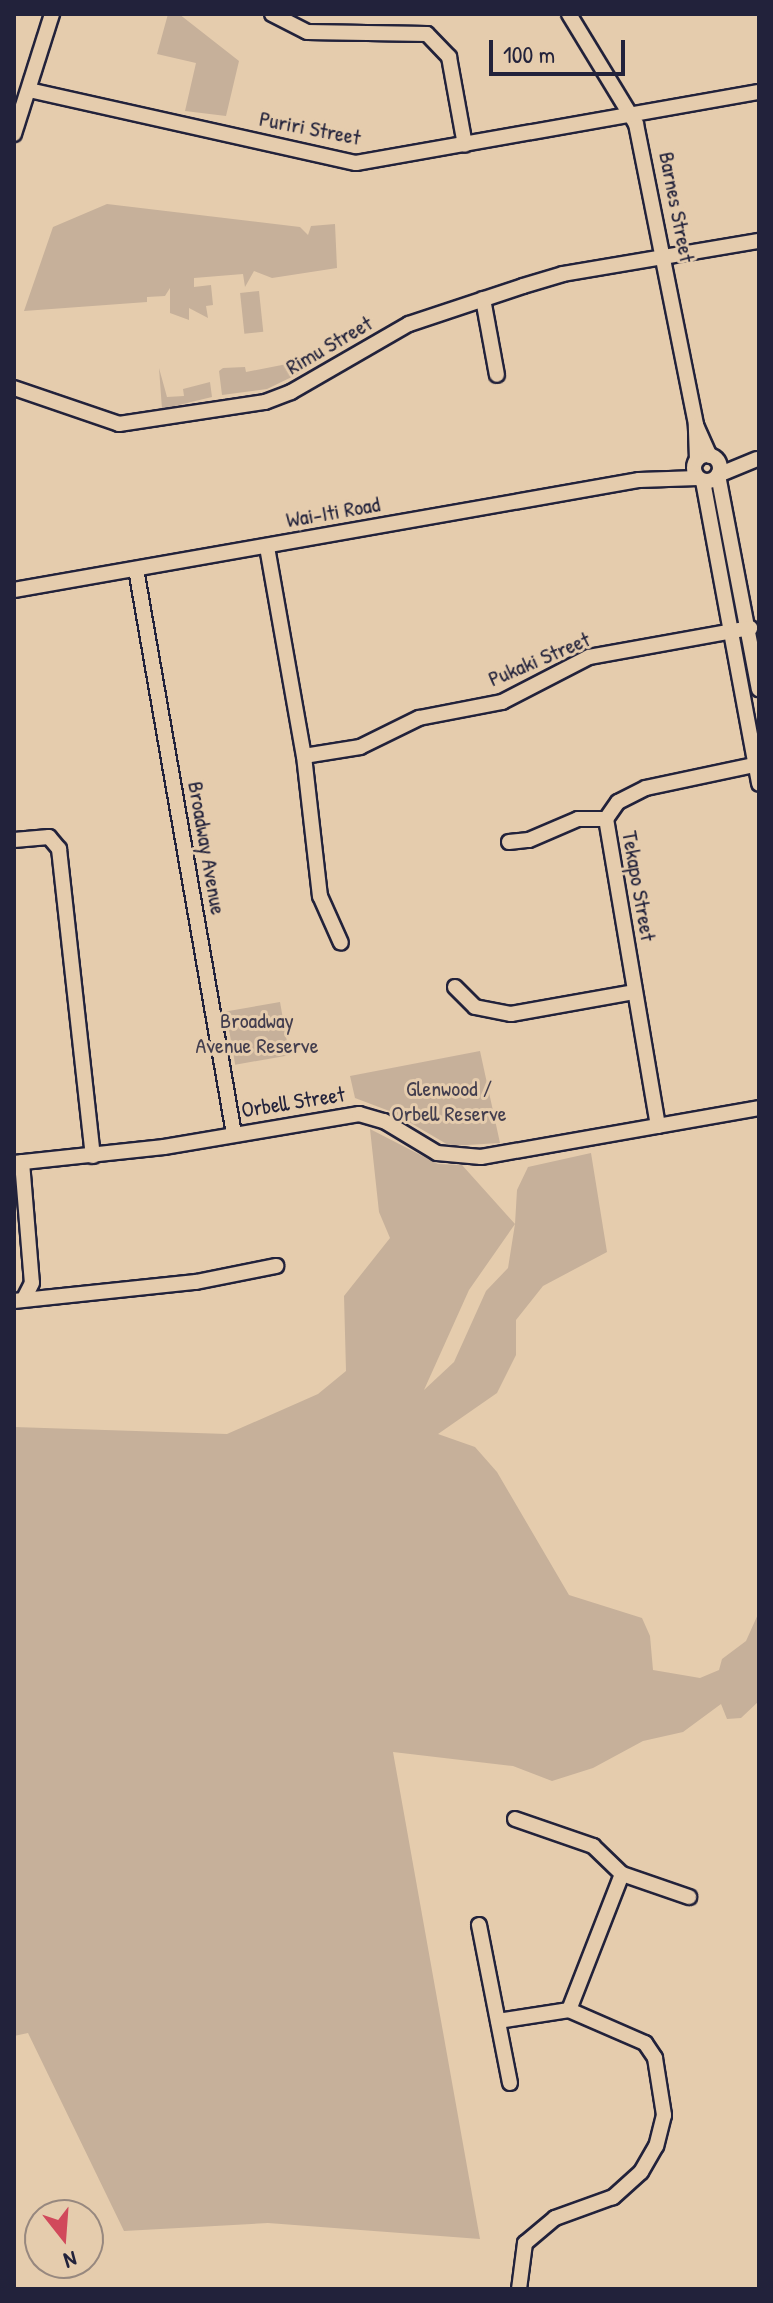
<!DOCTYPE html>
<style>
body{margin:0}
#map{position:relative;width:773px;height:2303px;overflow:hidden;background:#e5ccad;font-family:"Patrick Hand",sans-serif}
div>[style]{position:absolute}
.green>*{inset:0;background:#c6b09a;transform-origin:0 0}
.roads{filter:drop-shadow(2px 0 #22223b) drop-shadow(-2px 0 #22223b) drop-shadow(0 2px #22223b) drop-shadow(0 -2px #22223b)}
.minor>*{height:14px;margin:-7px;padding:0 7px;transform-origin:7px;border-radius:7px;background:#e5ccad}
.minor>.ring{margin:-7px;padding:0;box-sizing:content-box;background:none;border:14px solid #e5ccad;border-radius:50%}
span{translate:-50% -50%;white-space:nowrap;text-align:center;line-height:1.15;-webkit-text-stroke:6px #e5ccad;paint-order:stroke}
.street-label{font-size:22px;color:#22223b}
.park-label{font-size:22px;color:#433e4e}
.frame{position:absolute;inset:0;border:16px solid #22223b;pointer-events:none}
.north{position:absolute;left:24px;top:2199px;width:80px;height:80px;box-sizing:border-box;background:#e5ccad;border:2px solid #97887f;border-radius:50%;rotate:163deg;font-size:22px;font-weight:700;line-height:32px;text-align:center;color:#22223b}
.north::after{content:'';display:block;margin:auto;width:28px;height:36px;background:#d1495b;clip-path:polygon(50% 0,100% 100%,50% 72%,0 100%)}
.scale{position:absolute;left:489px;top:40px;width:136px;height:36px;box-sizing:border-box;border:4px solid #22223b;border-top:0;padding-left:10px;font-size:24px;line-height:28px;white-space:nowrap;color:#22223b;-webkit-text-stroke:6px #e5ccad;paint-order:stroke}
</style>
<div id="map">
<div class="green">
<i style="clip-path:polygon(168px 14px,179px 14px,239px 61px,226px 116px,185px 111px,196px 63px,157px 54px)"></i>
<i style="clip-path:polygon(107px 204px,300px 227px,308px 235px,311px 226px,335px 224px,337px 268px,272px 278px,254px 271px,245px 287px,243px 274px,194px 278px,194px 287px,211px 285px,213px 305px,206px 306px,208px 318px,189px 308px,189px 320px,170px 313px,170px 288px,165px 296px,147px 297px,147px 302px,24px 311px,53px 227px)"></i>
<i style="left:259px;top:291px;width:41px;height:19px;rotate:84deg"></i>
<i style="clip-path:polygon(287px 364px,300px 373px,267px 389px,222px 395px,219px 371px,223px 368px,245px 367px,246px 372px)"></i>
<i style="clip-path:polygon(159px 368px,167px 397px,184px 396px,183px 389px,210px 382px,212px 397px,162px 409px)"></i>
<i style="left:280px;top:1002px;width:54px;height:55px;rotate:80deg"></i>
<i style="clip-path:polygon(480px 1051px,500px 1143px,450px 1146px,392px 1112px,355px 1098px,350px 1076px)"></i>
<i style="clip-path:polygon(evenodd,370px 1129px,438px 1164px,462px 1165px,515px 1224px,517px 1190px,528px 1167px,591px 1153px,607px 1252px,543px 1286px,516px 1320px,516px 1355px,497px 1393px,438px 1434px,475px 1447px,497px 1472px,569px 1595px,642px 1618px,650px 1636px,653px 1670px,700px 1678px,719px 1670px,722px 1659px,746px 1641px,759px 1612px,759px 1701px,741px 1718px,727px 1719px,721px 1704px,683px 1732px,643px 1741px,593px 1768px,552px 1781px,513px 1766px,393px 1752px,480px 2239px,268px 2223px,124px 2231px,28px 2033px,14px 2036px,14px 1427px,227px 1434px,318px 1394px,346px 1371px,344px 1296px,390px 1238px,379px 1212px,370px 1129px,515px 1224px,508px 1268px,486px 1291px,454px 1362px,424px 1390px,469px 1290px,515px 1224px)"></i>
</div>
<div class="roads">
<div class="minor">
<i style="left:272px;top:14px;width:39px;rotate:27deg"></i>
<i style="left:307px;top:32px;width:120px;rotate:1deg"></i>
<i style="left:427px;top:34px;width:32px;rotate:46deg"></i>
<i style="left:449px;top:57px;width:89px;rotate:79.7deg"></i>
<i style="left:569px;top:14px;width:129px;rotate:58.7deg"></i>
<i style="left:636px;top:124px;width:307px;rotate:78.7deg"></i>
<i style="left:29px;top:90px;width:335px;rotate:12.6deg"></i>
<i style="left:356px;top:163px;width:409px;rotate:-10deg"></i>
<i style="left:14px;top:134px;width:126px;rotate:-72.4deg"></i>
<i style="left:483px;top:299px;width:77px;rotate:79.6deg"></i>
<i style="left:14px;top:388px;width:111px;rotate:18.9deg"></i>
<i style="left:119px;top:424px;width:148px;rotate:-8.6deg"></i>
<i style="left:265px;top:402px;width:28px;rotate:-21deg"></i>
<i style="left:291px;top:392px;width:136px;rotate:-30deg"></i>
<i style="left:409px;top:324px;width:120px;rotate:-18.4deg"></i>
<i style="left:523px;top:286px;width:42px;rotate:-16.7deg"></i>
<i style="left:563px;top:274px;width:199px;rotate:-9.6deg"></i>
<i class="ring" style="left:694px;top:455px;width:12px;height:12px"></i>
<i style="left:757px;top:459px;width:42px;rotate:157.7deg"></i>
<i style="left:718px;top:475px;width:218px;rotate:79.2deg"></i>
<i style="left:697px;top:460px;width:35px;rotate:-92deg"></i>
<i style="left:696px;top:425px;width:34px;rotate:66deg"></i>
<i style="left:703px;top:481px;width:308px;rotate:79.5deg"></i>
<i style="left:267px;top:547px;width:212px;rotate:80deg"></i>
<i style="left:304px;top:756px;width:141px;rotate:83.5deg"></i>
<i style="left:320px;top:896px;width:51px;rotate:65.9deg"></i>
<i style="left:136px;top:569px;width:573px;rotate:80.16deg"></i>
<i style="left:14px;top:590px;width:635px;rotate:-9.98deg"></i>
<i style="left:639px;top:480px;width:59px;rotate:-1.9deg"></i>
<i style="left:304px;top:756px;width:57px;rotate:-9.1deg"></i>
<i style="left:360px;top:747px;width:66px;rotate:-26.2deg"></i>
<i style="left:419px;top:718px;width:85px;rotate:-10.9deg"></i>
<i style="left:502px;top:702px;width:98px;rotate:-27.3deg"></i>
<i style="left:589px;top:657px;width:164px;rotate:-10.2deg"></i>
<i style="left:14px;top:840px;width:35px;rotate:-5deg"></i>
<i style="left:49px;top:837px;width:16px;rotate:50deg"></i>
<i style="left:59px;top:849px;width:309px;rotate:83.7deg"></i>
<i style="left:509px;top:842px;width:20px;rotate:-6deg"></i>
<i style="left:529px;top:840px;width:53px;rotate:-23.2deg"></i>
<i style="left:578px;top:819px;width:28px"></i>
<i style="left:455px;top:987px;width:28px;rotate:45deg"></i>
<i style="left:475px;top:1007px;width:37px;rotate:11deg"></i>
<i style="left:511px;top:1014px;width:126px;rotate:-10.1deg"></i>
<i style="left:658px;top:1126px;width:311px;rotate:-99.6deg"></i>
<i style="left:606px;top:819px;width:21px;rotate:-55deg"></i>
<i style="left:618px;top:802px;width:31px;rotate:-27deg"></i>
<i style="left:646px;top:788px;width:116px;rotate:-12deg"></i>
<i style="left:22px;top:1162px;width:121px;rotate:85.3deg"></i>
<i style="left:32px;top:1283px;width:18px;rotate:117deg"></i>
<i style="left:14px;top:1163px;width:151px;rotate:-6.1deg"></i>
<i style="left:164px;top:1147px;width:198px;rotate:-9.6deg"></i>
<i style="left:359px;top:1114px;width:26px;rotate:16deg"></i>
<i style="left:384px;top:1121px;width:62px;rotate:31.1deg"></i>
<i style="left:437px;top:1153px;width:44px;rotate:5.2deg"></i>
<i style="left:481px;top:1157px;width:282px;rotate:-10deg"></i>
<i style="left:14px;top:1301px;width:183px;rotate:-6deg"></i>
<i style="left:196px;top:1282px;width:82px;rotate:-11.3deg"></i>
<i style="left:515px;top:1819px;width:83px;rotate:19.1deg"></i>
<i style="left:593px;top:1846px;width:40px;rotate:44deg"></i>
<i style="left:479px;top:1925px;width:161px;rotate:78.9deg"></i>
<i style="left:569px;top:2010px;width:146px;rotate:-68.7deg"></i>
<i style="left:622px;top:1874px;width:71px;rotate:18.9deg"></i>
<i style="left:498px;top:2021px;width:72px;rotate:-8.8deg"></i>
<i style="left:569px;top:2010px;width:83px;rotate:23.5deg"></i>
<i style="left:645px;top:2043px;width:18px;rotate:56deg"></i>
<i style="left:655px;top:2058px;width:58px;rotate:81deg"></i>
<i style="left:664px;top:2115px;width:32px;rotate:104deg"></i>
<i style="left:656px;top:2146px;width:30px;rotate:120deg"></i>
<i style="left:641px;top:2172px;width:38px;rotate:138deg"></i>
<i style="left:613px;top:2197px;width:62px;rotate:160.1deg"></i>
<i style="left:555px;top:2218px;width:39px;rotate:140deg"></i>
<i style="left:525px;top:2243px;width:46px;rotate:97.4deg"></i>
</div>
</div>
<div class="street-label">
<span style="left:310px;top:128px;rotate:11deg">Puriri Street</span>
<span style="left:677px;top:207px;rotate:79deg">Barnes Street</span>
<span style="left:329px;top:345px;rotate:-30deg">Rimu Street</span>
<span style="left:333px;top:512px;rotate:-10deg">Wai-Iti Road</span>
<span style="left:539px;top:659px;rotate:-23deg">Pukaki Street</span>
<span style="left:207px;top:848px;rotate:80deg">Broadway Avenue</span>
<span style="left:639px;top:886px;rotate:80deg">Tekapo Street</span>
<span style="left:293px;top:1102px;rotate:-9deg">Orbell Street</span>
</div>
<div class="park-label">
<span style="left:257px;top:1033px">Broadway<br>Avenue Reserve</span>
<span style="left:449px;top:1101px">Glenwood /<br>Orbell Reserve</span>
</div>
<div class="frame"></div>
<div class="north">N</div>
<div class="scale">100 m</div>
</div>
